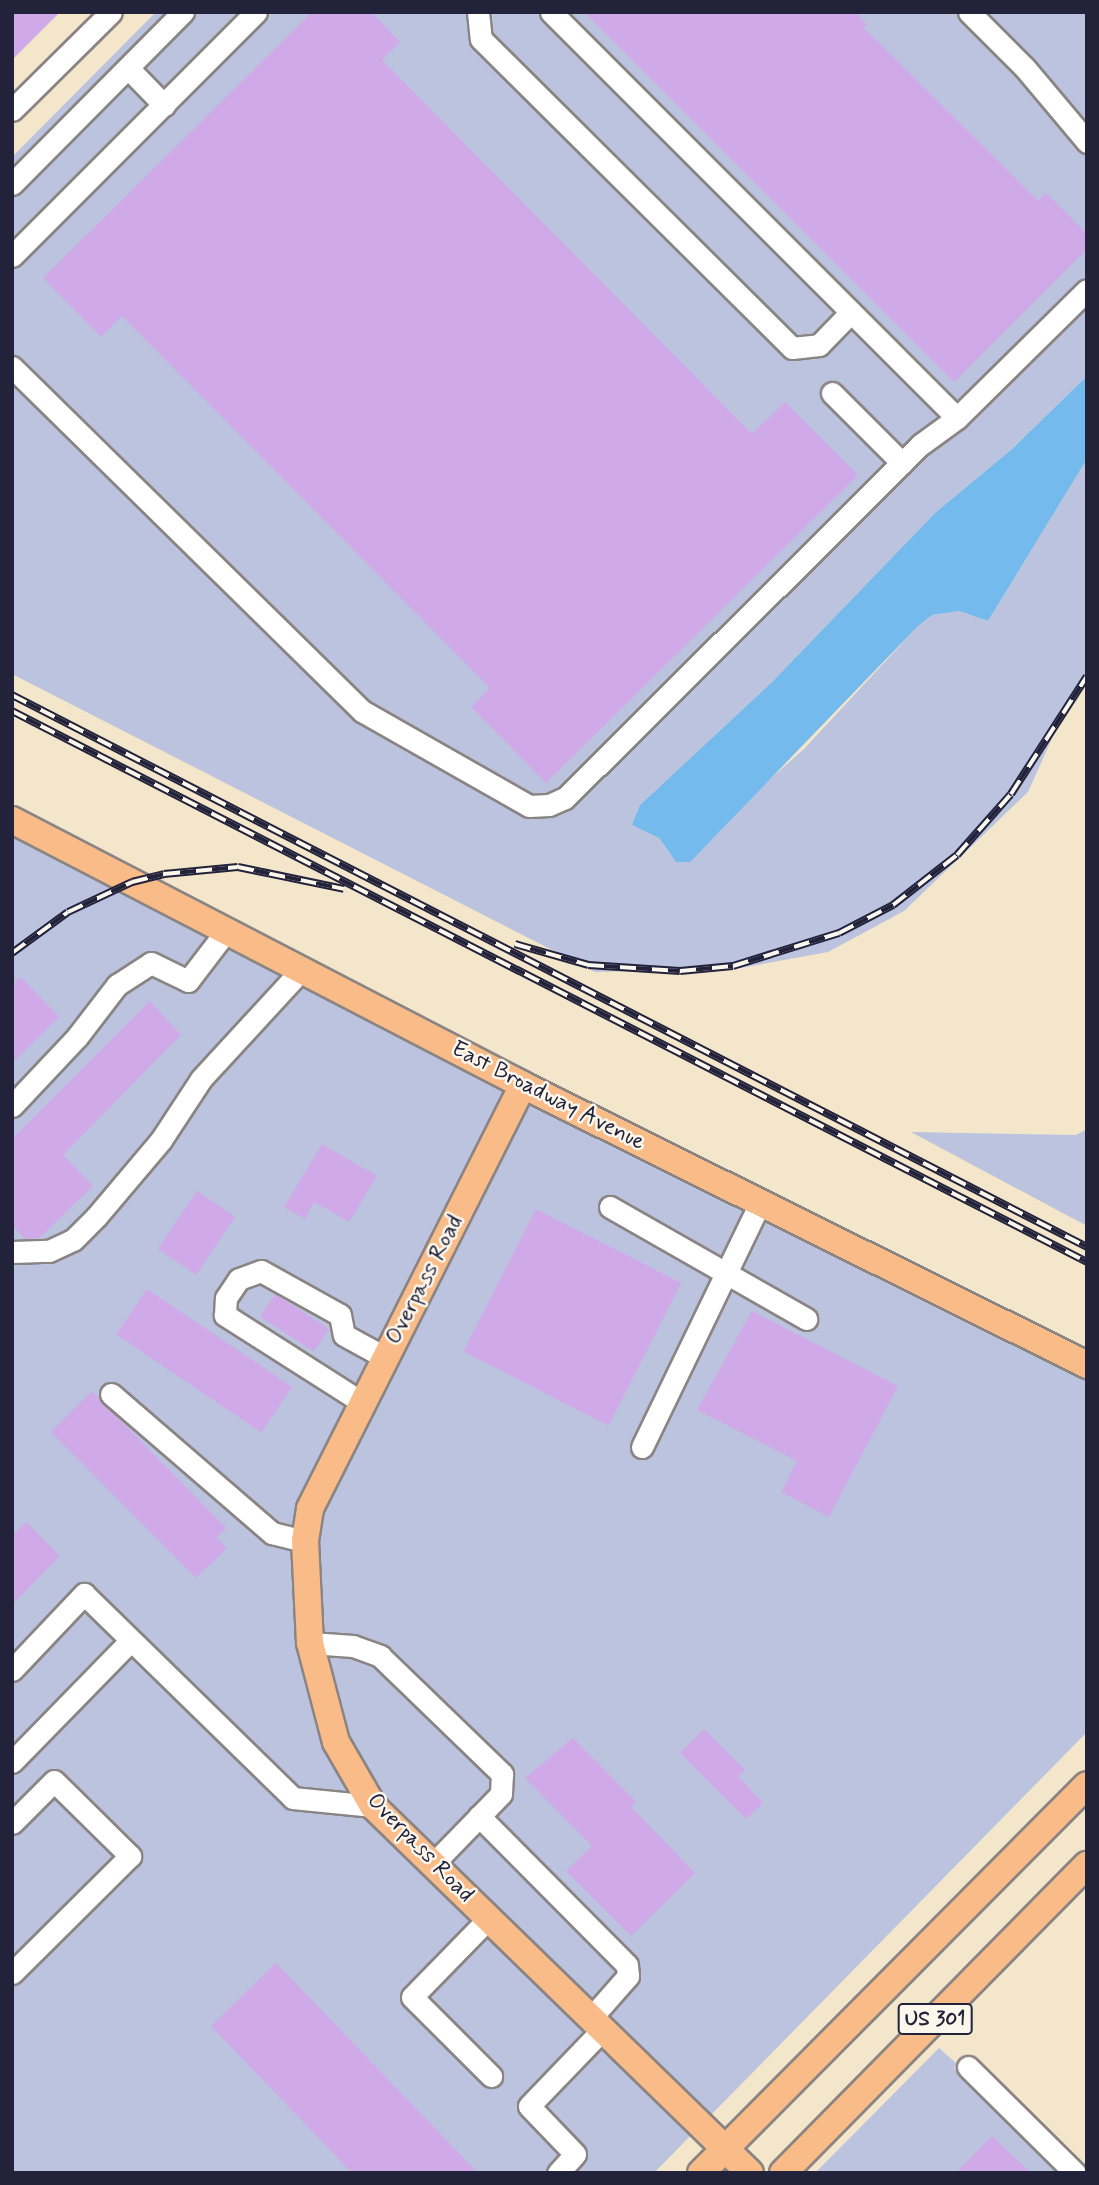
<!DOCTYPE html>
<style>
body{margin:0}
#map{position:relative;width:1099px;height:2185px;overflow:hidden;background:#f3e6cb;font-family:Mynerve,sans-serif}
div>[style]{position:absolute}
.industrial>*{inset:0;background:#bbc3de}
.water>*{inset:0;background:#75baec}
.building>*{inset:0;background:#d0a9e8;transform-origin:0 0}
.roads{filter:drop-shadow(2px 0 #8a8483) drop-shadow(-2px 0 #8a8483) drop-shadow(0 2px #8a8483) drop-shadow(0 -2px #8a8483)}
.minor>*{height:21px;margin:-10.5px;padding:0 10.5px;transform-origin:10.5px;border-radius:10.5px;background:#fff}
.major>*{height:26px;margin:-13px;padding:0 13px;transform-origin:13px;border-radius:13px;background:#f9bc89}
.rail>*{height:8px;margin-top:-4px;transform-origin:0;background:repeating-linear-gradient(90deg,#fbf7ec 0 16px,#22223b 0 32px);box-sizing:border-box;border-block:2px solid #22223b}
span{translate:-50% -50%;white-space:nowrap;text-align:center;line-height:1.15;-webkit-text-stroke:5px #fbf7ec;paint-order:stroke}
.shield-label span{padding:2px 5px;background:#fbf7ec;border:2px solid;border-radius:5px;-webkit-text-stroke-width:0}
.shield-label{font-size:21px;color:#22223b;font-weight:700}
.street-label{font-size:23px;color:#22223b}
.frame{position:absolute;inset:0;border:14px solid #22223b;pointer-events:none}
</style>
<div id="map">
<div class="industrial">
<i style="clip-path:polygon(156px 12px,1087px 12px,1087px 376px,1012px 449px,936px 512px,772px 682px,640px 805px,633px 825px,659px 838px,676px 862px,804px 749px,918px 626px,932px 615px,959px 611px,988px 621px,1087px 459px,1087px 679px,1054px 734px,1028px 792px,904px 911px,828px 952px,740px 968px,595px 972px,12px 674px,12px 157px)"></i>
<i style="clip-path:polygon(12px 833px,509px 1090px,300px 1505px,327px 1748px,693px 2133px,654px 2173px,12px 2173px)"></i>
<i style="clip-path:polygon(527px 1100px,1087px 1378px,1087px 1732px,709px 2117px,382px 1799px,346px 1736px,321px 1640px,316px 1541px,320px 1511px)"></i>
<i style="clip-path:polygon(1087px 1129px,1087px 1226px,911px 1132px,1076px 1135px)"></i>
<i style="clip-path:polygon(939px 2048px,957px 2064px,954px 2068px,1059px 2173px,815px 2173px)"></i>
</div>
<div class="water">
<i style="clip-path:polygon(1087px 376px,1087px 459px,988px 621px,959px 611px,932px 615px,918px 626px,690px 862px,676px 862px,659px 838px,632px 825px,640px 805px,772px 682px,936px 512px,1012px 449px)"></i>
</div>
<div class="building">
<i style="clip-path:polygon(12px 12px,60px 12px,12px 60px)"></i>
<i style="clip-path:polygon(312px 12px,371px 12px,400px 42px,382px 60px,752px 434px,785px 402px,858px 475px,546px 783px,471px 707px,490px 688px,122px 316px,101px 337px,43px 278px)"></i>
<i style="clip-path:polygon(584px 12px,855px 12px,867px 25px,864px 28px,1038px 201px,1046px 193px,1087px 234px,1087px 249px,954px 382px)"></i>
<i style="clip-path:polygon(21px 977px,59px 1017px,12px 1063px,12px 985px)"></i>
<i style="clip-path:polygon(150px 1001px,181px 1035px,63px 1155px,93px 1186px,39px 1238px,25px 1239px,12px 1225px,12px 1139px)"></i>
<i style="clip-path:polygon(322px 1144px,377px 1176px,349px 1222px,314px 1202px,305px 1219px,284px 1207px)"></i>
<i style="left:197px;top:1191px;width:46px;height:70px;rotate:34deg"></i>
<i style="left:536px;top:1209px;width:163px;height:160px;rotate:27deg"></i>
<i style="left:147px;top:1289px;width:175px;height:55px;rotate:34deg"></i>
<i style="left:275px;top:1294px;width:64px;height:27px;rotate:33deg"></i>
<i style="clip-path:polygon(752px 1311px,898px 1386px,829px 1517px,781px 1492px,797px 1461px,697px 1410px)"></i>
<i style="clip-path:polygon(92px 1391px,226px 1528px,216px 1538px,227px 1548px,196px 1578px,51px 1432px)"></i>
<i style="clip-path:polygon(26px 1522px,60px 1556px,12px 1605px,12px 1536px)"></i>
<i style="clip-path:polygon(704px 1729px,745px 1770px,738px 1776px,763px 1803px,746px 1819px,680px 1753px)"></i>
<i style="clip-path:polygon(573px 1738px,636px 1802px,631px 1807px,695px 1873px,631px 1936px,566px 1871px,592px 1846px,525px 1778px)"></i>
<i style="clip-path:polygon(276px 1963px,478px 2173px,352px 2173px,211px 2026px)"></i>
<i style="clip-path:polygon(992px 2136px,1031px 2173px,956px 2173px)"></i>
</div>
<div class="roads">
<div class="minor">
<i style="left:478px;top:12px;width:27px;rotate:84deg"></i>
<i style="left:481px;top:39px;width:438px;rotate:44.8deg"></i>
<i style="left:792px;top:348px;width:27px;rotate:-6deg"></i>
<i style="left:819px;top:345px;width:46px;rotate:-45.9deg"></i>
<i style="left:551px;top:12px;width:574px;rotate:45deg"></i>
<i style="left:969px;top:12px;width:79px;rotate:45deg"></i>
<i style="left:1025px;top:68px;width:97px;rotate:50deg"></i>
<i style="left:128px;top:68px;width:52px;rotate:45.8deg"></i>
<i style="left:12px;top:110px;width:139px;rotate:-44.7deg"></i>
<i style="left:12px;top:184px;width:243px;rotate:-45.2deg"></i>
<i style="left:12px;top:256px;width:345px;rotate:-45deg"></i>
<i style="left:12px;top:367px;width:491px;rotate:44.5deg"></i>
<i style="left:362px;top:711px;width:192px;rotate:29.6deg"></i>
<i style="left:529px;top:806px;width:20px;rotate:-3deg"></i>
<i style="left:549px;top:805px;width:17px;rotate:-24deg"></i>
<i style="left:565px;top:798px;width:501px;rotate:-44.84deg"></i>
<i style="left:920px;top:445px;width:46px;rotate:-36.1deg"></i>
<i style="left:957px;top:418px;width:182px;rotate:-44.6deg"></i>
<i style="left:832px;top:393px;width:99px;rotate:45deg"></i>
<i style="left:12px;top:1106px;width:95px;rotate:-46.7deg"></i>
<i style="left:77px;top:1037px;width:66px;rotate:-52.4deg"></i>
<i style="left:117px;top:985px;width:40px;rotate:-32.9deg"></i>
<i style="left:151px;top:963px;width:41px;rotate:25.9deg"></i>
<i style="left:188px;top:981px;width:64px;rotate:-52.6deg"></i>
<i style="left:610px;top:1207px;width:226px;rotate:29.7deg"></i>
<i style="left:12px;top:1252px;width:37px;rotate:-2deg"></i>
<i style="left:49px;top:1251px;width:26px;rotate:-25deg"></i>
<i style="left:73px;top:1240px;width:33px;rotate:-45deg"></i>
<i style="left:96px;top:1217px;width:101px;rotate:-49.8deg"></i>
<i style="left:161px;top:1140px;width:73px;rotate:-56.7deg"></i>
<i style="left:201px;top:1079px;width:149px;rotate:-47.4deg"></i>
<i style="left:111px;top:1394px;width:213px;rotate:40.8deg"></i>
<i style="left:272px;top:1533px;width:34px;rotate:14deg"></i>
<i style="left:363px;top:1403px;width:164px;rotate:-147.5deg"></i>
<i style="left:225px;top:1315px;width:17px;rotate:-87deg"></i>
<i style="left:226px;top:1298px;width:23px;rotate:-56deg"></i>
<i style="left:239px;top:1279px;width:23px;rotate:-20deg"></i>
<i style="left:261px;top:1271px;width:90px;rotate:29.1deg"></i>
<i style="left:340px;top:1315px;width:20px;rotate:79deg"></i>
<i style="left:344px;top:1335px;width:48px;rotate:28.7deg"></i>
<i style="left:642px;top:1447px;width:271px;rotate:-64.2deg"></i>
<i style="left:310px;top:1643px;width:43px;rotate:4deg"></i>
<i style="left:353px;top:1646px;width:29px;rotate:20deg"></i>
<i style="left:380px;top:1656px;width:170px;rotate:44deg"></i>
<i style="left:502px;top:1774px;width:20px;rotate:93deg"></i>
<i style="left:501px;top:1794px;width:98px;rotate:134.2deg"></i>
<i style="left:12px;top:1670px;width:105px;rotate:-46.5deg"></i>
<i style="left:84px;top:1594px;width:292px;rotate:44.3deg"></i>
<i style="left:293px;top:1798px;width:80px;rotate:5.7deg"></i>
<i style="left:12px;top:1762px;width:170px;rotate:-45.7deg"></i>
<i style="left:479px;top:1816px;width:210px;rotate:45.2deg"></i>
<i style="left:627px;top:1965px;width:11px;rotate:85deg"></i>
<i style="left:628px;top:1976px;width:56px;rotate:131.4deg"></i>
<i style="left:12px;top:1823px;width:59px;rotate:-45deg"></i>
<i style="left:54px;top:1781px;width:107px;rotate:44.6deg"></i>
<i style="left:130px;top:1856px;width:166px;rotate:135.2deg"></i>
<i style="left:489px;top:1918px;width:110px;rotate:134.3deg"></i>
<i style="left:412px;top:1997px;width:112px;rotate:45deg"></i>
<i style="left:968px;top:2067px;width:151px;rotate:44.7deg"></i>
<i style="left:558px;top:2173px;width:25px;rotate:-48deg"></i>
<i style="left:575px;top:2154px;width:66px;rotate:-133.8deg"></i>
<i style="left:529px;top:2106px;width:107px;rotate:-46.1deg"></i>
</div>
<div class="major">
<i style="left:12px;top:820px;width:576px;rotate:27.41deg"></i>
<i style="left:523px;top:1085px;width:630px;rotate:26.4deg"></i>
<i style="left:523px;top:1085px;width:474px;rotate:116.7deg"></i>
<i style="left:310px;top:1509px;width:32px;rotate:99deg"></i>
<i style="left:305px;top:1541px;width:102px;rotate:87.2deg"></i>
<i style="left:310px;top:1643px;width:102px;rotate:75.3deg"></i>
<i style="left:336px;top:1742px;width:74px;rotate:60deg"></i>
<i style="left:373px;top:1806px;width:526px;rotate:44.23deg"></i>
<i style="left:701px;top:2173px;width:547px;rotate:-45.15deg"></i>
<i style="left:783px;top:2173px;width:433px;rotate:-45.4deg"></i>
</div>
</div>
<div class="rail">
<i style="left:12px;top:695px;width:1208px;rotate:27.18deg"></i>
<i style="left:12px;top:711px;width:1208px;rotate:27.14deg"></i>
<i style="left:515px;top:944px;width:76px;rotate:16deg"></i>
<i style="left:588px;top:965px;width:92px;rotate:3.7deg"></i>
<i style="left:680px;top:971px;width:53px;rotate:-5.4deg"></i>
<i style="left:733px;top:966px;width:111px;rotate:-17.3deg"></i>
<i style="left:839px;top:933px;width:61px;rotate:-27.4deg"></i>
<i style="left:893px;top:905px;width:81px;rotate:-38deg"></i>
<i style="left:957px;top:855px;width:81px;rotate:-48.5deg"></i>
<i style="left:1011px;top:794px;width:140px;rotate:-57.2deg"></i>
<i style="left:12px;top:953px;width:69px;rotate:-36.2deg"></i>
<i style="left:68px;top:912px;width:71px;rotate:-25.1deg"></i>
<i style="left:132px;top:882px;width:33px;rotate:-14deg"></i>
<i style="left:164px;top:874px;width:74px;rotate:-5.4deg"></i>
<i style="left:238px;top:867px;width:108px;rotate:11.7deg"></i>
</div>
<div class="shield-label">
<span style="left:935px;top:2019px">US 301</span>
</div>
<div class="street-label">
<span style="left:548px;top:1096px;rotate:27deg">East Broadway Avenue</span>
<span style="left:425px;top:1280px;rotate:-63deg">Overpass Road</span>
<span style="left:420px;top:1848px;rotate:46deg">Overpass Road</span>
</div>
<div class="frame"></div>
</div>
